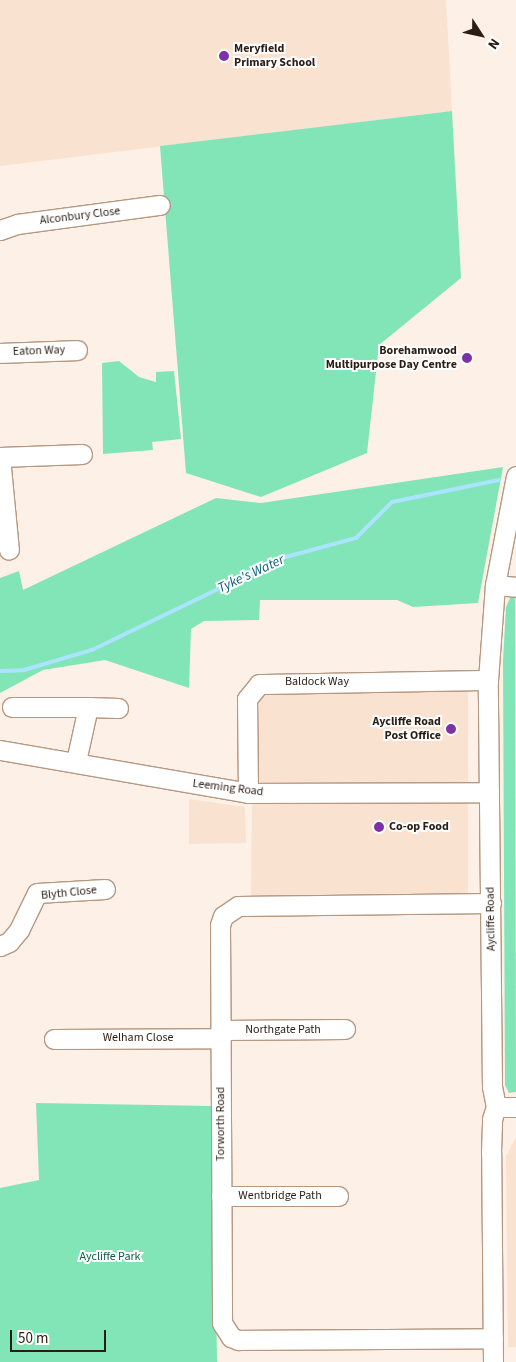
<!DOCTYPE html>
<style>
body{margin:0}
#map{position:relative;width:516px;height:1362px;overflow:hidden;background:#fdf0e6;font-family:"Source Sans 3",sans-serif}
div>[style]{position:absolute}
.built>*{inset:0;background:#f9e2d0}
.green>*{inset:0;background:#81e5b8}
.stream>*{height:4px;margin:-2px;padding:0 2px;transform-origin:2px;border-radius:2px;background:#aae4ff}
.roads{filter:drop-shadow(1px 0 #b69881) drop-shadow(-1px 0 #b69881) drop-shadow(0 1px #b69881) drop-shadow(0 -1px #b69881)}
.minor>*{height:19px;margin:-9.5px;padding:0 9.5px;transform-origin:9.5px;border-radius:9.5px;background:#fff}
.dots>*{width:14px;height:14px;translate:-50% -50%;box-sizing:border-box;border:2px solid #fff;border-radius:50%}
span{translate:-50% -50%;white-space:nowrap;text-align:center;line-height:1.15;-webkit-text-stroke:4px #fff;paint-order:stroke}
.poi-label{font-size:12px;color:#291d14;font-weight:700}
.left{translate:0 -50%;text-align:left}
.right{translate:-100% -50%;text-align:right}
.street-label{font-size:12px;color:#291d14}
.park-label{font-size:12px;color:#0c5e42}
.water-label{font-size:14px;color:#06607d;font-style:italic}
.north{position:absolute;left:456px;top:10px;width:50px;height:50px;-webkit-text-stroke:4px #fff;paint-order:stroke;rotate:125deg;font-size:14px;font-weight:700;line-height:20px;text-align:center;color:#291d14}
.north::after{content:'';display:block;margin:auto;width:18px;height:22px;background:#291d14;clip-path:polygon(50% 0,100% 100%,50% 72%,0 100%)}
.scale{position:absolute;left:10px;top:1330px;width:96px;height:22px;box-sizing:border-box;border:2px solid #291d14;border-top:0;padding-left:6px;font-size:15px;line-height:18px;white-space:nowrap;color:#291d14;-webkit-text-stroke:4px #fff;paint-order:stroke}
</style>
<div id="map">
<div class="built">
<i style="clip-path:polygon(0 0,446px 0,452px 111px,0 166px)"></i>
<i style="clip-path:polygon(468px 686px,468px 900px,251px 901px,253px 705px,259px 692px)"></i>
<i style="clip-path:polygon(189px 799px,245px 807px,246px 843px,189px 844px)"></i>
<i style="clip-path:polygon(516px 1137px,516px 1347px,508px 1347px,506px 1156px)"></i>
</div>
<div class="green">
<i style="clip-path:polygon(452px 111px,461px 278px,379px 345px,367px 453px,261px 497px,186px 473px,160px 146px)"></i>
<i style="clip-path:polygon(119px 361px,139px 377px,156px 382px,156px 372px,174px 371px,181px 439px,152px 442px,153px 450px,103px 454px,102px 363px)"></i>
<i style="clip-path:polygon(503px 467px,478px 603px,413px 607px,397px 600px,260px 600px,259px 620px,204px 621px,191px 629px,189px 688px,105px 660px,43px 670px,0 693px,0 578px,19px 571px,23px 590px,216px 498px,261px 503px)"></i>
<i style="clip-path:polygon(515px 597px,516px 1092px,509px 1093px,505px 1085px,503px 661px,506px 607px,510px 598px)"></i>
<i style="clip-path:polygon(36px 1103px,213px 1106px,217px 1362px,0 1362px,0 1188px,39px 1180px)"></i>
</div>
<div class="stream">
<i style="left:0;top:671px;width:24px;rotate:-2deg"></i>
<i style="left:24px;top:670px;width:71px;rotate:-16.4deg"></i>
<i style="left:92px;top:650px;width:211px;rotate:-25.8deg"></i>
<i style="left:282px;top:558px;width:77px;rotate:-15.1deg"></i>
<i style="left:356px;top:538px;width:51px;rotate:-45deg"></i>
<i style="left:392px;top:502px;width:109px;rotate:-11.6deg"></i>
</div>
<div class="roads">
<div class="minor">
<i style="left:0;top:230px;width:18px;rotate:-19deg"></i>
<i style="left:17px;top:224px;width:144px;rotate:-7.6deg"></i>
<i style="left:0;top:353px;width:77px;rotate:-2.2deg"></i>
<i style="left:0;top:457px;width:93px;rotate:84.5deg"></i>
<i style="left:0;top:457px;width:82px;rotate:-2.1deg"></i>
<i style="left:495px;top:585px;width:21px;rotate:5deg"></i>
<i style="left:12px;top:707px;width:76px"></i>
<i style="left:88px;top:707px;width:55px;rotate:102.5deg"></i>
<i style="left:88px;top:707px;width:30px;rotate:2deg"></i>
<i style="left:0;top:750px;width:252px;rotate:9.8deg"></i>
<i style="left:248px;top:793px;width:241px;rotate:-0.2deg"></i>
<i style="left:248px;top:793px;width:94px;rotate:-90.6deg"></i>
<i style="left:247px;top:699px;width:19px;rotate:-51deg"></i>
<i style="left:259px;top:684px;width:229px;rotate:-1deg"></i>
<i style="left:491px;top:903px;width:253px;rotate:179.3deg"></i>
<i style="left:238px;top:906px;width:18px;rotate:146deg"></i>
<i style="left:223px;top:916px;width:9px;rotate:108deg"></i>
<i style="left:220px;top:925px;width:398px;rotate:89.7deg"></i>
<i style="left:222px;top:1323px;width:17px;rotate:57deg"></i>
<i style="left:231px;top:1337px;width:8px;rotate:23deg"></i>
<i style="left:238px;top:1340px;width:255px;rotate:-0.4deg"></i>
<i style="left:0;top:946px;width:10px;rotate:-24deg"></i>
<i style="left:9px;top:942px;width:16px;rotate:-50deg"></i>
<i style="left:19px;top:930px;width:41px;rotate:-64.1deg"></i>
<i style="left:37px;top:893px;width:68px;rotate:-3.4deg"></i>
<i style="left:221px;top:1030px;width:124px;rotate:-0.5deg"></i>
<i style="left:54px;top:1039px;width:167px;rotate:-0.3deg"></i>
<i style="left:496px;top:1107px;width:20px"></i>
<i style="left:221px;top:1196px;width:117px"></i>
<i style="left:493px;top:1362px;width:210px;rotate:-90.5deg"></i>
<i style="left:491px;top:1152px;width:33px;rotate:-88deg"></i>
<i style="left:492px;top:1119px;width:13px;rotate:-72deg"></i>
<i style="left:496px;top:1107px;width:20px;rotate:-101deg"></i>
<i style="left:492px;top:1087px;width:407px;rotate:-90.6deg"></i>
<i style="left:488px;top:680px;width:95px;rotate:-85.8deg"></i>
<i style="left:495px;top:585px;width:111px;rotate:-79.1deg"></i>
</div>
</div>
<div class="dots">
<i style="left:224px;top:56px;background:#7c32a4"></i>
<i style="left:467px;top:358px;background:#7c32a4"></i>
<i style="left:451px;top:729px;background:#7c32a4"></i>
<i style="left:379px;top:827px;background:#7c32a4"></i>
</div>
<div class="poi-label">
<span class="left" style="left:234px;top:56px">Meryfield<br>Primary School</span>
<span class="right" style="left:457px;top:358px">Borehamwood<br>Multipurpose Day Centre</span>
<span class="right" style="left:441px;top:729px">Aycliffe Road<br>Post Office</span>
<span class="left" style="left:389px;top:827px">Co-op Food</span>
</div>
<div class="street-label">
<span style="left:80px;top:216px;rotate:-7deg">Alconbury Close</span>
<span style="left:39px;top:351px;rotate:-2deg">Eaton Way</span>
<span style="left:317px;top:682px">Baldock Way</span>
<span style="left:228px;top:788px;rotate:7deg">Leeming Road</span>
<span style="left:69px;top:893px;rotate:-6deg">Blyth Close</span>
<span style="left:491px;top:919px;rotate:-91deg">Aycliffe Road</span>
<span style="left:283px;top:1030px">Northgate Path</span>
<span style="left:138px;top:1038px">Welham Close</span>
<span style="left:221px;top:1124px;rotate:-90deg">Torworth Road</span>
<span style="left:280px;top:1196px">Wentbridge Path</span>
</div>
<div class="park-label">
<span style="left:110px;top:1257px">Aycliffe Park</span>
</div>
<div class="water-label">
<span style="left:251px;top:574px;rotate:-25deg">Tyke's Water</span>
</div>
<div class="north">N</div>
<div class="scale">50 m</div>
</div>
